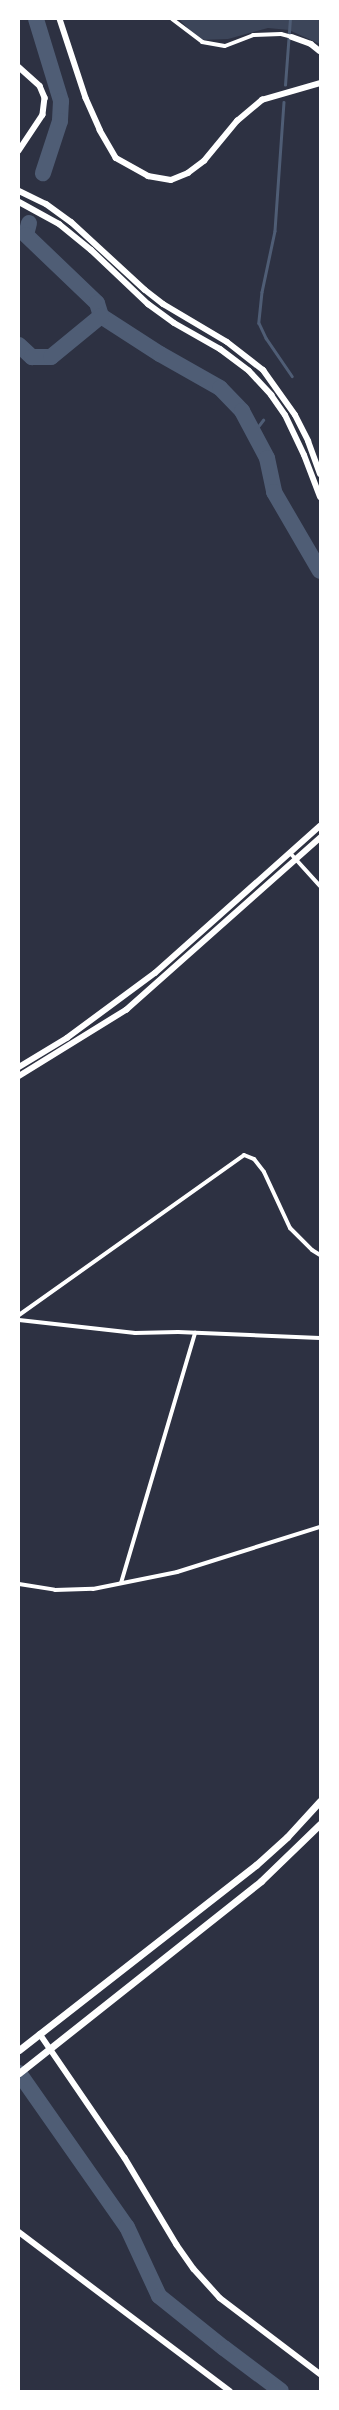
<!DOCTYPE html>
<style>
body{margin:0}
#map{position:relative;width:339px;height:2410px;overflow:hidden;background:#2d3142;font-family:"Fira Sans",sans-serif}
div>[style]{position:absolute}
.green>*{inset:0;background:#3c4559}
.stream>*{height:2.5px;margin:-1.25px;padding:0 1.25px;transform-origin:1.25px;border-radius:1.25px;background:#4f5d75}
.river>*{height:16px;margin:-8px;padding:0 8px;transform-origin:8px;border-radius:8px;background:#4f5d75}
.minor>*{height:4px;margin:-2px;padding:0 2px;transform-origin:2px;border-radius:2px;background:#fff}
.tertiary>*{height:5.5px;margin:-2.75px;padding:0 2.75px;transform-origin:2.75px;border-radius:2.75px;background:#fff}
.secondary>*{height:6px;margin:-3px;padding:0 3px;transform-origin:3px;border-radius:3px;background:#fff}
.primary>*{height:7px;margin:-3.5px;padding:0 3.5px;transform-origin:3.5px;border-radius:3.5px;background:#fff}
span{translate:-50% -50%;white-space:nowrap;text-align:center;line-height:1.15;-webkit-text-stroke:3.5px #fff;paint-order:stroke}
.frame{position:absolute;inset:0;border:20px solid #fff;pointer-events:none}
</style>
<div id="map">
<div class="green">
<i style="clip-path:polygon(179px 19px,320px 19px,320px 44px,289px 30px,268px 28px,228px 39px,199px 40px)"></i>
</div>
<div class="stream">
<i style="left:285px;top:85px;width:66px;rotate:-85.7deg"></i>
<i style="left:284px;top:102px;width:129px;rotate:94deg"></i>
<i style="left:275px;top:231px;width:62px;rotate:102deg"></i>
<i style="left:262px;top:292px;width:31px;rotate:96deg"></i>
<i style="left:259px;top:323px;width:17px;rotate:65deg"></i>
<i style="left:266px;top:338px;width:46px;rotate:55.6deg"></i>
<i style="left:254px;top:432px;width:15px;rotate:-53deg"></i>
</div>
<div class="river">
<i style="left:36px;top:19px;width:86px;rotate:73deg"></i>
<i style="left:61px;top:101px;width:20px;rotate:93deg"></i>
<i style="left:60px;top:121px;width:55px;rotate:108.1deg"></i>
<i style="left:29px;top:223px;width:12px;rotate:104deg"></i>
<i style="left:26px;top:235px;width:98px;rotate:43.8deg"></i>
<i style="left:97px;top:303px;width:14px;rotate:73deg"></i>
<i style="left:101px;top:316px;width:70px;rotate:32.8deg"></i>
<i style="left:160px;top:354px;width:69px;rotate:29.5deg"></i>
<i style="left:220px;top:388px;width:32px;rotate:46deg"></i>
<i style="left:242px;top:411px;width:53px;rotate:62deg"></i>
<i style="left:267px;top:458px;width:35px;rotate:78deg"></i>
<i style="left:274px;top:492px;width:91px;rotate:59.8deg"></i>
<i style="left:19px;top:345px;width:18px;rotate:43deg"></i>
<i style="left:32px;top:357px;width:19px"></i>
<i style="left:51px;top:357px;width:65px;rotate:-39.4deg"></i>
<i style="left:19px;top:2073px;width:188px;rotate:55deg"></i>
<i style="left:127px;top:2227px;width:76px;rotate:65.1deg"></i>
<i style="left:159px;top:2296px;width:83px;rotate:38.7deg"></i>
<i style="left:224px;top:2348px;width:71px;rotate:37deg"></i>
</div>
<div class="minor">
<i style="left:172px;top:19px;width:38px;rotate:37deg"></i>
<i style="left:202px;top:42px;width:23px;rotate:10deg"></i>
<i style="left:225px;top:46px;width:30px;rotate:-21deg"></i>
<i style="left:253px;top:35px;width:28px;rotate:-2deg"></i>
<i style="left:281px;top:34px;width:11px;rotate:15deg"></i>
<i style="left:291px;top:854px;width:43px;rotate:47.8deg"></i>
<i style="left:19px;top:1315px;width:276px;rotate:-35.4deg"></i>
<i style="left:244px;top:1155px;width:11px;rotate:22deg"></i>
<i style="left:254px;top:1159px;width:16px;rotate:52deg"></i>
<i style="left:264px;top:1172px;width:62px;rotate:65.1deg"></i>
<i style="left:290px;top:1228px;width:31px;rotate:45deg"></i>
<i style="left:312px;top:1250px;width:9px;rotate:32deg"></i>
<i style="left:19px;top:1320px;width:117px;rotate:6.4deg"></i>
<i style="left:135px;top:1333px;width:43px;rotate:-1.3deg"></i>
<i style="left:178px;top:1332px;width:142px;rotate:2.4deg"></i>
<i style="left:121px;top:1583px;width:261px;rotate:-73.5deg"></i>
<i style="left:19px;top:1584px;width:36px;rotate:9deg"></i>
<i style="left:55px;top:1590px;width:38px;rotate:-2deg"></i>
<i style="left:93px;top:1589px;width:86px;rotate:-11.4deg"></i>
<i style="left:177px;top:1572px;width:150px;rotate:-17.5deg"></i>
</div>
<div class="tertiary">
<i style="left:60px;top:19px;width:83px;rotate:71.8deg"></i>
<i style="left:86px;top:98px;width:35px;rotate:66deg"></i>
<i style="left:100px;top:130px;width:32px;rotate:60deg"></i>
<i style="left:116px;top:158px;width:37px;rotate:29deg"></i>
<i style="left:148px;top:176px;width:23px;rotate:10deg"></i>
<i style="left:171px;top:180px;width:18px;rotate:-22deg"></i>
<i style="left:188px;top:173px;width:20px;rotate:-37deg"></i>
<i style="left:204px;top:161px;width:52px;rotate:-50.5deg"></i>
<i style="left:237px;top:121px;width:33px;rotate:-40deg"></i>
<i style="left:262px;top:100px;width:60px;rotate:-16.3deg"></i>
<i style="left:292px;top:37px;width:20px;rotate:20deg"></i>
<i style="left:311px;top:44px;width:11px;rotate:38deg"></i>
<i style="left:19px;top:67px;width:28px;rotate:42deg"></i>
<i style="left:40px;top:86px;width:13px;rotate:67deg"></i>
<i style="left:45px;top:98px;width:17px;rotate:97deg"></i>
<i style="left:43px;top:115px;width:43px;rotate:123.7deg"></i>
<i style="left:19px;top:1067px;width:56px;rotate:-31.1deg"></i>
<i style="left:67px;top:1038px;width:109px;rotate:-36.5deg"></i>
<i style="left:155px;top:973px;width:221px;rotate:-41.7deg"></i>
<i style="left:19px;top:1076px;width:126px;rotate:-31.7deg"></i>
<i style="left:126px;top:1010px;width:259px;rotate:-41.6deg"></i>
<i style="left:40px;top:2034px;width:150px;rotate:55.6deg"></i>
<i style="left:125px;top:2158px;width:101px;rotate:59.1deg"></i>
<i style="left:177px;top:2245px;width:29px;rotate:55deg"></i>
<i style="left:194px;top:2269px;width:39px;rotate:48deg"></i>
<i style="left:220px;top:2298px;width:126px;rotate:37.2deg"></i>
<i style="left:19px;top:2232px;width:264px;rotate:37deg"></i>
</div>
<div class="secondary">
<i style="left:19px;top:191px;width:30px;rotate:26deg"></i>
<i style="left:46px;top:204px;width:31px;rotate:36deg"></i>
<i style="left:71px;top:222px;width:100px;rotate:42.6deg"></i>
<i style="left:145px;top:290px;width:23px;rotate:38deg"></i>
<i style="left:163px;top:304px;width:74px;rotate:30.7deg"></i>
<i style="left:227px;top:342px;width:46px;rotate:37.9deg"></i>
<i style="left:263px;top:370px;width:55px;rotate:54.6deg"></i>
<i style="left:295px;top:415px;width:29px;rotate:63deg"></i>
<i style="left:308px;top:441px;width:35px;rotate:70deg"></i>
<i style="left:19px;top:202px;width:46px;rotate:28.8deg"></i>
<i style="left:59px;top:224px;width:41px;rotate:39.1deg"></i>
<i style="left:91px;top:250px;width:79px;rotate:43.5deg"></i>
<i style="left:148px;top:304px;width:32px;rotate:36deg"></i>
<i style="left:174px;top:323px;width:53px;rotate:29.5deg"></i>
<i style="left:220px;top:349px;width:36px;rotate:37deg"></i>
<i style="left:249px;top:371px;width:33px;rotate:47deg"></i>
<i style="left:271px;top:395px;width:24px;rotate:55deg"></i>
<i style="left:285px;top:415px;width:44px;rotate:64.6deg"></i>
<i style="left:304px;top:455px;width:45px;rotate:69.1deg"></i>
</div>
<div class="primary">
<i style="left:19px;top:2050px;width:301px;rotate:-38deg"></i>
<i style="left:256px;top:1865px;width:42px;rotate:-42.1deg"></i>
<i style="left:287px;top:1837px;width:49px;rotate:-47.5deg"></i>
<i style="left:19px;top:2073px;width:309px;rotate:-38.4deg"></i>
<i style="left:261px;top:1881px;width:82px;rotate:-44deg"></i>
</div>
<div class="frame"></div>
</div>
